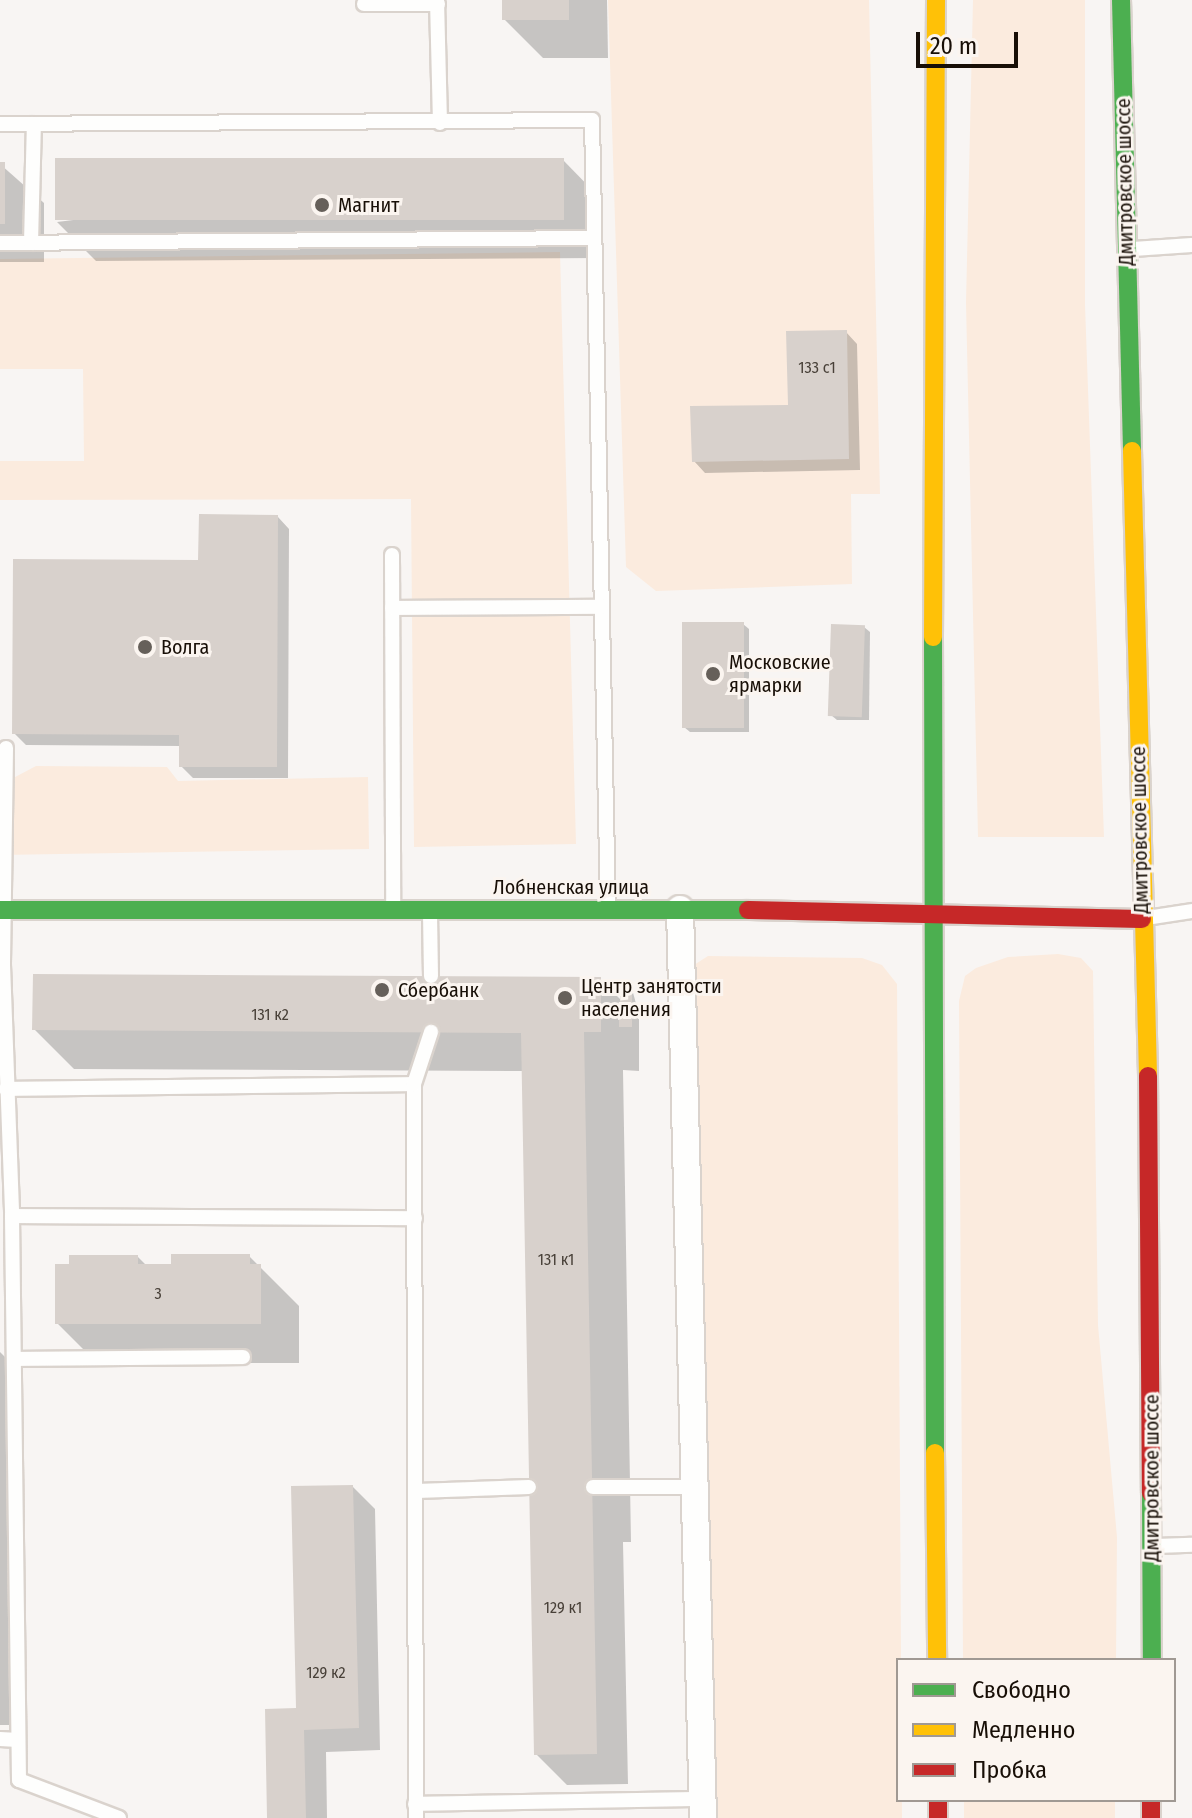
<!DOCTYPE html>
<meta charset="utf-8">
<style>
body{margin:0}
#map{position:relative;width:1192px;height:1818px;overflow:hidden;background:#f8f5f3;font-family:"Fira Sans Condensed",sans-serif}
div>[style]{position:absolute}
.green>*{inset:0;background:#fbebde;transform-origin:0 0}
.shadow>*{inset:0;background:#0003}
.building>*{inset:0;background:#d8d1cc;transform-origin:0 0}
.roads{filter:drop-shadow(2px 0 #dad3cd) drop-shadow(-2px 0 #dad3cd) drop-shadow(0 2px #dad3cd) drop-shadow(0 -2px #dad3cd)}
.lane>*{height:14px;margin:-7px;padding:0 7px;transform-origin:7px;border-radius:7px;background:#fefefd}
.street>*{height:26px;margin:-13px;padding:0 13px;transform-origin:13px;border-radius:13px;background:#fefefd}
.fast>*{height:18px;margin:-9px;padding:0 9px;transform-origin:9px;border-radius:9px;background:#4caf50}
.slow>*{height:18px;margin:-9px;padding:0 9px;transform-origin:9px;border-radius:9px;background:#ffc107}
.jam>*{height:18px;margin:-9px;padding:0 9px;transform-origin:9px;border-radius:9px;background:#c62828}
.dots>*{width:22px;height:22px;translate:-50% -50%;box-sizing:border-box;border:4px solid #fbf5f0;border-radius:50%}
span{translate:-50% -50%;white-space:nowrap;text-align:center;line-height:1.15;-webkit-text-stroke:6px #fbf5f0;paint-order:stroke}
.number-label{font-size:16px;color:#484038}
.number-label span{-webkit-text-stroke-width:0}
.street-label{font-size:20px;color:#180f07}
.poi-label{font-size:20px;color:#180f07}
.left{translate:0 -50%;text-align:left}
.legend{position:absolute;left:896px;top:1658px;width:280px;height:144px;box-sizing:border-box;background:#fbf5f0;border:2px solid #a09993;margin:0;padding:10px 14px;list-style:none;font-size:24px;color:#180f07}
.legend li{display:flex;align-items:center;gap:16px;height:40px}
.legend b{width:40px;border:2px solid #a09993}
.scale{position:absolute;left:916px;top:32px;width:102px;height:36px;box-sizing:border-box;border:4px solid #180f07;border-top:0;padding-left:10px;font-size:24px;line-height:28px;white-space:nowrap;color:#180f07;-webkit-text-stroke:6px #fbf5f0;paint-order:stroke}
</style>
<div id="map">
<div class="green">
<i style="clip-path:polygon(608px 0,869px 0,880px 494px,851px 494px,852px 584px,656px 591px,626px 567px)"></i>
<i style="clip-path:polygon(973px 0,1085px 0,1085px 305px,1104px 837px,978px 837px,966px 303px)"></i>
<i style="clip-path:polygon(560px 252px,576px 844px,414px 847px,411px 499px,0 500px,0 461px,84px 461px,83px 369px,0 369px,0 259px)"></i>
<i style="clip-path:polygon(36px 766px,167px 767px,178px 781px,368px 777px,369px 849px,0 855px,0 785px)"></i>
<i style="clip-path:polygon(1058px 954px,1081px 958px,1093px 971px,1098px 1325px,1117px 1537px,1116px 1660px,963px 1660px,959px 1001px,965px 976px,976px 968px,1008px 957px)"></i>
<i style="clip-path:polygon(708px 956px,862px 958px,882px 965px,897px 984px,902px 1818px,715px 1818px,694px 965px)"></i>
<i style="left:964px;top:1800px;width:151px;height:18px"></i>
</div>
<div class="shadow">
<i style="clip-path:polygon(504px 0,607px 0,608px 58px,543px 58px,504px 19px)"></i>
<i style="clip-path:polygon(563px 160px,602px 200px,603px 258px,96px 261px,57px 222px)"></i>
<i style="clip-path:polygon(0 164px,44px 203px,44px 262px,0 262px)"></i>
<i style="clip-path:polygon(846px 332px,857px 344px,860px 470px,705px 473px,694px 461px,790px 407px)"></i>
<i style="clip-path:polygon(278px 517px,289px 529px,288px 778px,193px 778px,181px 766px,181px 746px,26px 745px,14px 733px,200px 562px)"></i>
<i style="clip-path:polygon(743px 624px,749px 629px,749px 732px,690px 732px,684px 727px)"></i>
<i style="clip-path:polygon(864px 627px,870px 632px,869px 720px,837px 720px,831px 715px)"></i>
<i style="clip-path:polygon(600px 979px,622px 1001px,632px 989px,637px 1007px,628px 1007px,639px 1019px,639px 1071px,623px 1070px,631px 1542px,623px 1542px,628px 1784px,567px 1785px,536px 1754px,523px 1071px,74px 1069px,34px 1029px)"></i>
<i style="clip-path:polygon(249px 1256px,299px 1306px,299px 1363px,97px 1363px,57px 1323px,138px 1257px,147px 1266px,173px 1266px)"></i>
<i style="clip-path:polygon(0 1352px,8px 1360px,11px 1725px,0 1725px)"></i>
<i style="clip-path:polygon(353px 1487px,375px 1509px,380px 1750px,326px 1752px,327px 1818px,269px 1818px)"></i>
</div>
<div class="building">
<i style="left:502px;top:0;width:67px;height:20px"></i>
<i style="left:564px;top:158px;width:62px;height:509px;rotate:90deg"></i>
<i style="left:0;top:162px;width:5px;height:62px"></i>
<i style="clip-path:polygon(847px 330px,849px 459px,692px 462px,690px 406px,788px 405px,786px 331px)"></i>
<i style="clip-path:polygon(199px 514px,278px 515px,277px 767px,179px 767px,179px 735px,12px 734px,13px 559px,198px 560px)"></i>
<i style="left:682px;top:622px;width:62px;height:106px"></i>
<i style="left:831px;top:624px;width:34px;height:92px;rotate:2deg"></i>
<i style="clip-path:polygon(33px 974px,601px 977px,601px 1032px,584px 1032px,597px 1754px,534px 1755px,521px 1033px,32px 1030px)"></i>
<i style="left:620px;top:987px;width:12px;height:16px"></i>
<i style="left:619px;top:1011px;width:13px;height:16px"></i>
<i style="clip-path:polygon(171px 1254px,250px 1254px,250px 1264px,261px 1264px,261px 1324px,55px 1324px,55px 1264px,69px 1264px,69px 1255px,138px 1255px,138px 1264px,171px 1264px)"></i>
<i style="clip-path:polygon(353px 1485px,359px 1728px,304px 1730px,306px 1818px,267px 1818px,265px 1709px,296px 1708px,291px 1486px)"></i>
</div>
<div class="roads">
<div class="lane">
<i style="left:437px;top:0;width:123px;rotate:88.6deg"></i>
<i style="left:364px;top:4px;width:74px"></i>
<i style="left:0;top:124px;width:592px;rotate:-0.39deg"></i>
<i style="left:592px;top:120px;width:789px;rotate:88.84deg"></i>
<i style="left:0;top:243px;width:593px;rotate:-0.48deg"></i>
<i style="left:31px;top:243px;width:119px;rotate:-88.6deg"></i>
<i style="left:1133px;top:249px;width:59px;rotate:-3.9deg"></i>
<i style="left:392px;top:555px;width:354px;rotate:89.8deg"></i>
<i style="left:392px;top:608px;width:209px;rotate:-0.3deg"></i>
<i style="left:6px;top:748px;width:217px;rotate:90.8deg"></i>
<i style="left:3px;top:965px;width:251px;rotate:87.9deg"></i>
<i style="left:12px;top:1216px;width:564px;rotate:89.29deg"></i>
<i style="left:19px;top:1780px;width:107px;rotate:20.8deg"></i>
<i style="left:430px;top:913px;width:63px;rotate:89.1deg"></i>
<i style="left:1146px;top:918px;width:47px;rotate:-8.7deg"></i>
<i style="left:6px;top:1089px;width:408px;rotate:-0.7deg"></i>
<i style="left:12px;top:1216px;width:403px;rotate:0.3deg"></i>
<i style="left:14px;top:1359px;width:229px;rotate:-0.5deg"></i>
<i style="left:593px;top:1487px;width:100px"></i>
<i style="left:417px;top:1491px;width:112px;rotate:-2deg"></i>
<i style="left:1156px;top:1546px;width:36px;rotate:-2deg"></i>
<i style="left:0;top:1739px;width:18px;rotate:3deg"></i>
<i style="left:415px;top:1804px;width:287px;rotate:-1deg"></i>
<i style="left:416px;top:1818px;width:734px;rotate:-90.16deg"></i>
<i style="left:414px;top:1084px;width:55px;rotate:-71.9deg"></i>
</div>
<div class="street">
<i style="left:680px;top:909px;width:909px;rotate:88.55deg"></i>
</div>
<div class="fast">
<i style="left:1121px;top:0;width:451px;rotate:88.6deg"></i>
<i style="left:933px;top:637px;width:816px;rotate:89.86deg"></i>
<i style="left:0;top:910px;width:748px"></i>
<i style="left:1151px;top:1493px;width:167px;rotate:89.7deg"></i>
</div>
<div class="slow">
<i style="left:1132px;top:451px;width:625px;rotate:88.53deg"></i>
<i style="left:933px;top:637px;width:637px;rotate:-89.73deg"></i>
<i style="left:935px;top:1453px;width:207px;rotate:89.4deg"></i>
</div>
<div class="jam">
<i style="left:748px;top:910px;width:394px;rotate:1.3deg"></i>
<i style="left:1148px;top:1076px;width:417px;rotate:89.6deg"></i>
<i style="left:938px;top:1800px;width:18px;rotate:90deg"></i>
<i style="left:1151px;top:1800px;width:18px;rotate:90deg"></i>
</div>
</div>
<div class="dots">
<i style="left:322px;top:205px;background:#66605a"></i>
<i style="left:145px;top:647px;background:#66605a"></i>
<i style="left:713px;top:674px;background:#66605a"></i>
<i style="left:382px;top:990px;background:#66605a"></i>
<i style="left:565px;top:998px;background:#66605a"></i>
</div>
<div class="number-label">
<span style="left:817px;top:368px">133 с1</span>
<span style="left:270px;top:1015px">131 к2</span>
<span style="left:556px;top:1260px">131 к1</span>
<span style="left:158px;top:1294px">3</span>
<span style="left:563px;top:1608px">129 к1</span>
<span style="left:326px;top:1673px">129 к2</span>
</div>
<div class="street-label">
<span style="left:1125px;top:182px;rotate:-91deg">Дмитровское шоссе</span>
<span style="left:1140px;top:830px;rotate:-91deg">Дмитровское шоссе</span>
<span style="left:571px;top:887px">Лобненская улица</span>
<span style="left:1152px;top:1478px;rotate:-90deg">Дмитровское шоссе</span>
</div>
<div class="poi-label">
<span class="left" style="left:338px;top:205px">Магнит</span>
<span class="left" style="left:161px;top:647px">Волга</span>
<span class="left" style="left:729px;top:674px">Московские<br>ярмарки</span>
<span class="left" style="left:581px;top:998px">Центр занятости<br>населения</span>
<span class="left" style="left:398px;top:990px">Сбербанк</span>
</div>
<ul class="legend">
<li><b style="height:10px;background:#4caf50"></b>Свободно</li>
<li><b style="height:10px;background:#ffc107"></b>Медленно</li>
<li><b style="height:10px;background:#c62828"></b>Пробка</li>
</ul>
<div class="scale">20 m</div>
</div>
